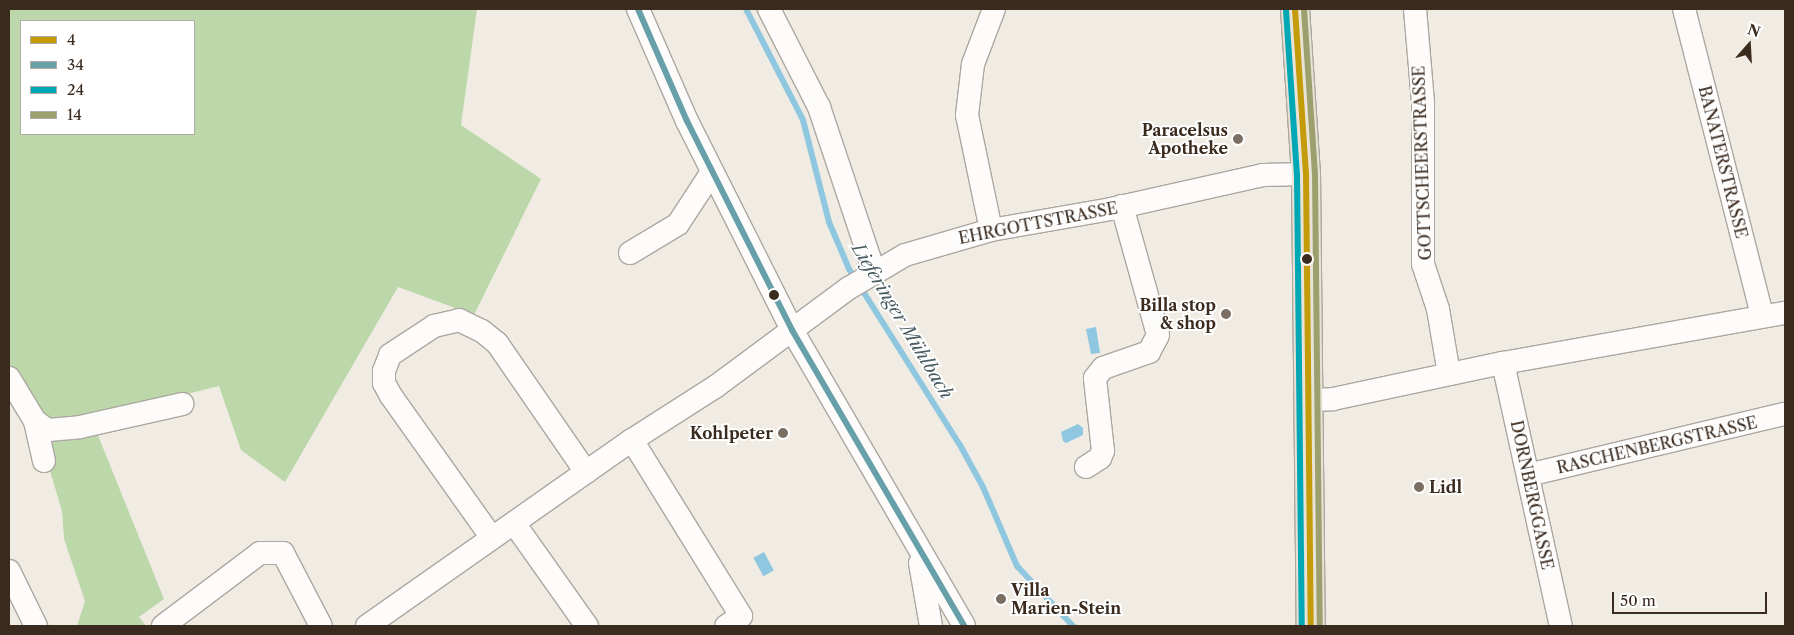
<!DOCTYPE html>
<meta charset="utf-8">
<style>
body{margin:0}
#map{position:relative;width:1794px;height:635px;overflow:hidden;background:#f1ece3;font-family:"Libre Caslon Text",serif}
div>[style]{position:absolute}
.green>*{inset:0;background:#bcd8aa}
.water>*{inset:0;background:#8fc7e1;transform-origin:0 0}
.stream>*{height:6px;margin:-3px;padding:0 3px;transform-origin:3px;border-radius:3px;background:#8fc7e1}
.roads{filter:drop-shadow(1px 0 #aca7a0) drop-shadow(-1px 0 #aca7a0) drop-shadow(0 1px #aca7a0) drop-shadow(0 -1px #aca7a0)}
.minor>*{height:22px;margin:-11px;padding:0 11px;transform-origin:11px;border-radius:11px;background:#fdfcfb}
.major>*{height:28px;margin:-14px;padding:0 14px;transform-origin:14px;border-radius:14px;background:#e8e3d6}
.bus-1>*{height:6px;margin:-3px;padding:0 3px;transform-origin:3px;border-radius:3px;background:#c49b09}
.bus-2>*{height:6px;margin:-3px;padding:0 3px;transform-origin:3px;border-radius:3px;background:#68a0a9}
.bus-3>*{height:6px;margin:-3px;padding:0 3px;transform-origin:3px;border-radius:3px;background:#00a7b4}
.bus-4>*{height:6px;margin:-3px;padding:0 3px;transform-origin:3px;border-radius:3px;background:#9ca06e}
.dots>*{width:14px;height:14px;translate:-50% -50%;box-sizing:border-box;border:2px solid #fff;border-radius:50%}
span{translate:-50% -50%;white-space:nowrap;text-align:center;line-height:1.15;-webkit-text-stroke:4px #fff;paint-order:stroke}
.poi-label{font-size:16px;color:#3b2a1e;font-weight:700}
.right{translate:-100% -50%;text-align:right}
.left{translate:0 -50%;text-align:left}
.street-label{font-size:16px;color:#3b2a1e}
.water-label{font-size:18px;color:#4a5b62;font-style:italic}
.frame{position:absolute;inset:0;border:10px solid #3b2a1e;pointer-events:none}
.legend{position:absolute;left:20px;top:20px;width:175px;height:115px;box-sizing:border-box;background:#fff;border:1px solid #b1aaa5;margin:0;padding:6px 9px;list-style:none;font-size:15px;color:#3b2a1e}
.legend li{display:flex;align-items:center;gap:10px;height:25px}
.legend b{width:25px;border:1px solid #b1aaa5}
.north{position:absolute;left:1724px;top:20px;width:50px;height:50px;-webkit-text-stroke:4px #fff;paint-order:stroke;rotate:19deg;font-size:14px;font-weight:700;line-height:20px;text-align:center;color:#3b2a1e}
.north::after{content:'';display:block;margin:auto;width:18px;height:22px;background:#3b2a1e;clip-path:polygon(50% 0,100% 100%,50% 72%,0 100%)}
.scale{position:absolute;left:1612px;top:592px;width:155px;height:22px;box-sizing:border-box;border:2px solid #3b2a1e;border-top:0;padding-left:6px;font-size:15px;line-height:18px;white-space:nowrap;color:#3b2a1e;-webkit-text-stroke:4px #fff;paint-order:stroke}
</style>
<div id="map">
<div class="green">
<i style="clip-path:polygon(evenodd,9px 9px,477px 9px,461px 125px,541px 179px,474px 315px,398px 287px,285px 482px,241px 450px,219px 386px,91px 418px,164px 599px,139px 617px,146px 626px,77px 626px,85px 601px,64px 539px,62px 511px,47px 461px,41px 419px,9px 366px,9px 9px,21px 21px,194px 21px,194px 134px,21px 134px,21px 21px)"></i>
</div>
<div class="water">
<i style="clip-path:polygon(1096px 327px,1100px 353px,1091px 354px,1086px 329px)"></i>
<i style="clip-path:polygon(1078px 424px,1083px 428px,1083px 435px,1066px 443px,1063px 441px,1061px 432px)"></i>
<i style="left:764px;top:552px;width:21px;height:12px;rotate:62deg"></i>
</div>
<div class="stream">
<i style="left:746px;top:9px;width:125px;rotate:62.8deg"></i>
<i style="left:803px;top:120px;width:105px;rotate:75.7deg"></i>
<i style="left:829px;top:222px;width:51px;rotate:66.9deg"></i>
<i style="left:849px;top:269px;width:208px;rotate:57.8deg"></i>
<i style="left:960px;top:445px;width:48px;rotate:61.3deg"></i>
<i style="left:983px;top:487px;width:86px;rotate:66.7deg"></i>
<i style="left:1017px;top:566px;width:82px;rotate:47deg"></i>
</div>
<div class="roads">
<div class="minor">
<i style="left:638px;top:9px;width:122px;rotate:66.4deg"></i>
<i style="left:687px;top:121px;width:234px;rotate:63.3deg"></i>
<i style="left:792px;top:330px;width:342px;rotate:59.8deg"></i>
<i style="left:769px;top:9px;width:110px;rotate:63deg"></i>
<i style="left:819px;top:107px;width:173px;rotate:71.5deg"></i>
<i style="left:1415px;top:9px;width:94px;rotate:85.1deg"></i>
<i style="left:1423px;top:103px;width:161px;rotate:90deg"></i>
<i style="left:1423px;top:264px;width:47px;rotate:71.6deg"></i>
<i style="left:1438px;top:309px;width:66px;rotate:80.4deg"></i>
<i style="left:1684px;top:9px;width:317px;rotate:75.7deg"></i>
<i style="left:991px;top:230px;width:117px;rotate:-101.8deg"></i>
<i style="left:967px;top:115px;width:51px;rotate:-83.3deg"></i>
<i style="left:973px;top:64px;width:59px;rotate:-69.1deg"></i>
<i style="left:630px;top:253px;width:56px;rotate:-31.1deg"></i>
<i style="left:678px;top:224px;width:62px;rotate:-56.8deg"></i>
<i style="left:1503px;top:363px;width:269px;rotate:77.6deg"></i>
<i style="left:9px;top:378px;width:50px;rotate:58.8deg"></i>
<i style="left:35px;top:421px;width:16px;rotate:35deg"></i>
<i style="left:48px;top:430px;width:32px;rotate:-5deg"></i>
<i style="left:80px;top:427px;width:105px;rotate:-12.7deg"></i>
<i style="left:1309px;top:400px;width:24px;rotate:-2deg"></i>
<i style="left:1333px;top:399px;width:174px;rotate:-12deg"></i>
<i style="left:1503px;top:363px;width:286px;rotate:-10.1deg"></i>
<i style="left:35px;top:421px;width:41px;rotate:77.3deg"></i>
<i style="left:632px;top:440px;width:207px;rotate:58.2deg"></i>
<i style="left:741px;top:616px;width:18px;rotate:146deg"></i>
<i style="left:1086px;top:467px;width:17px;rotate:-33deg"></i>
<i style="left:1100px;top:458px;width:8px;rotate:-67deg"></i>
<i style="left:1103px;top:451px;width:73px;rotate:-96.3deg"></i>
<i style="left:1095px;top:378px;width:13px;rotate:-51deg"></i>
<i style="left:1103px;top:368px;width:49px;rotate:-19.2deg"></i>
<i style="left:1149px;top:352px;width:19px;rotate:-62deg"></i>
<i style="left:1158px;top:335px;width:134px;rotate:-105.6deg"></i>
<i style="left:1528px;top:475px;width:264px;rotate:-13.4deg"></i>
<i style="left:514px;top:523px;width:126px;rotate:54.7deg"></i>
<i style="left:492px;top:538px;width:174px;rotate:-125.4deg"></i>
<i style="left:391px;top:396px;width:15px;rotate:-118deg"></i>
<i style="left:384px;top:383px;width:12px;rotate:-90deg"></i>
<i style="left:384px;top:371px;width:17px;rotate:-69deg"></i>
<i style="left:390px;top:355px;width:53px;rotate:-33.4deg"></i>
<i style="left:434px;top:326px;width:26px;rotate:-13deg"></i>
<i style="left:459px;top:320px;width:25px;rotate:26deg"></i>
<i style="left:482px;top:331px;width:19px;rotate:39deg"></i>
<i style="left:497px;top:343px;width:157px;rotate:55.4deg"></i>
<i style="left:920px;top:563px;width:64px;rotate:80.1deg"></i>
<i style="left:9px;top:571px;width:61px;rotate:63.9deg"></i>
<i style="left:163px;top:626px;width:121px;rotate:-37deg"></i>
<i style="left:260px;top:553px;width:23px"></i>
<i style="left:283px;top:553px;width:82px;rotate:62.5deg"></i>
<i style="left:367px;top:626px;width:324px;rotate:-35.1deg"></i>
<i style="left:632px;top:440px;width:98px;rotate:-32.6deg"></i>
<i style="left:715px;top:387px;width:167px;rotate:-36.5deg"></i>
<i style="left:849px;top:288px;width:65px;rotate:-30.5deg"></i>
<i style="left:905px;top:255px;width:90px;rotate:-16.2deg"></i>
<i style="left:991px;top:230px;width:122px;rotate:-9.9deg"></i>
<i style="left:1111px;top:209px;width:156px;rotate:-12.6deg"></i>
<i style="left:1263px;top:175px;width:43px;rotate:-1.3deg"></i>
</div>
<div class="major">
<i style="left:1295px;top:9px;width:165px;rotate:86.2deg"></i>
<i style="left:1306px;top:174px;width:452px;rotate:89.4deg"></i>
</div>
</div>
<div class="bus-1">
<i style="left:1295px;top:9px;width:165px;rotate:86.2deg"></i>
<i style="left:1306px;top:174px;width:452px;rotate:89.4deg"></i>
</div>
<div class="bus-2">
<i style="left:638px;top:9px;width:122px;rotate:66.4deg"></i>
<i style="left:687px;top:121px;width:234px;rotate:63.3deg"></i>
<i style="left:792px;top:330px;width:342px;rotate:59.8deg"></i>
</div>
<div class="bus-3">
<i style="left:1286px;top:10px;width:164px;rotate:86.2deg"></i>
<i style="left:1297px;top:174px;width:452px;rotate:89.4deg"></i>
</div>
<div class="bus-4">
<i style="left:1304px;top:9px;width:165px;rotate:86.2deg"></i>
<i style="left:1315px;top:174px;width:452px;rotate:89.4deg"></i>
</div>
<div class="dots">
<i style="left:1238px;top:139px;background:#7b6e63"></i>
<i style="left:1307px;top:259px;background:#3b2a1e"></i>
<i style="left:774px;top:295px;background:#3b2a1e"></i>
<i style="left:1226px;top:314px;background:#7b6e63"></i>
<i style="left:783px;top:433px;background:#7b6e63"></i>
<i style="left:1419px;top:487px;background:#7b6e63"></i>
<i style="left:1001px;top:599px;background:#7b6e63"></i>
</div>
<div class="poi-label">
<span class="right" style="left:1228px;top:139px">Paracelsus<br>Apotheke</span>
<span class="right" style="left:1216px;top:314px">Billa stop<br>&amp; shop</span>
<span class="right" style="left:773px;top:433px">Kohlpeter</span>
<span class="left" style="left:1429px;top:487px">Lidl</span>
<span class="left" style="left:1011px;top:599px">Villa<br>Marien-Stein</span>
</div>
<div class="street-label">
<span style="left:1723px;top:162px;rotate:76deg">BANATERSTRASSE</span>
<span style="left:1422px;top:163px;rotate:-92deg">GOTTSCHEERSTRASSE</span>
<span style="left:1038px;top:223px;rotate:-11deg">EHRGOTTSTRASSE</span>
<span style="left:1657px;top:445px;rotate:-13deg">RASCHENBERGSTRASSE</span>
<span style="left:1532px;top:495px;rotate:78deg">DORNBERGGASSE</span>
</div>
<div class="water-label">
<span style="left:902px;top:321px;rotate:59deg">Lieferinger Mühlbach</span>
</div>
<div class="frame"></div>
<ul class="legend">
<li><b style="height:6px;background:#c49b09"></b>4</li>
<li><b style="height:6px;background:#68a0a9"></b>34</li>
<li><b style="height:6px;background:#00a7b4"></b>24</li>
<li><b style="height:6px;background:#9ca06e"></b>14</li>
</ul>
<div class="north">N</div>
<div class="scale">50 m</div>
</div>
